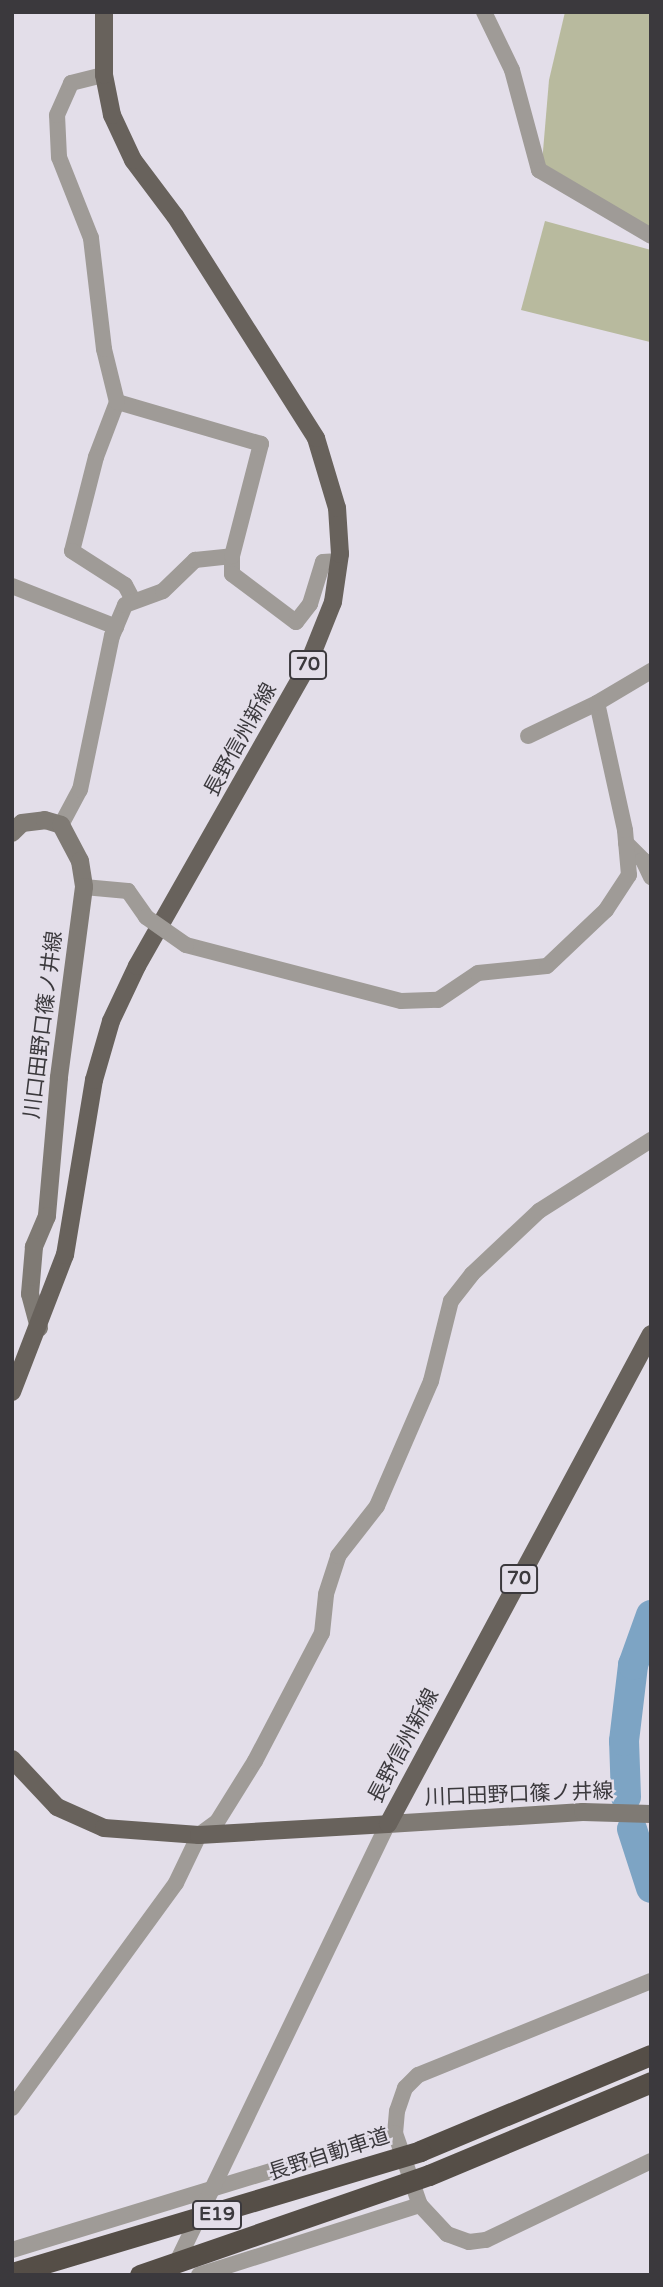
<!DOCTYPE html>
<meta charset="utf-8">
<style>
body{margin:0}
#map{position:relative;width:663px;height:2287px;overflow:hidden;background:#e3dee9;font-family:"Varela Round","Noto Sans JP",sans-serif}
div>[style]{position:absolute}
.green>*{inset:0;background:#b8ba9e}
.river>*{height:30px;margin:-15px;padding:0 15px;transform-origin:15px;border-radius:15px;background:#7da4c4}
.street>*{height:16px;margin:-8px;padding:0 8px;transform-origin:8px;border-radius:8px;background:#9f9b97}
.secondary>*{height:18px;margin:-9px;padding:0 9px;transform-origin:9px;border-radius:9px;background:#7f7a74}
.primary>*{height:18px;margin:-9px;padding:0 9px;transform-origin:9px;border-radius:9px;background:#68625c}
.highway>*{height:21px;margin:-10.5px;padding:0 10.5px;transform-origin:10.5px;border-radius:10.5px;background:#554e47}
.street-bridge>*{height:16px;margin:-8px;padding:0 8px;transform-origin:8px;border-radius:8px;background:#9f9b97}
.highway-bridge>*{height:21px;margin:-10.5px;padding:0 10.5px;transform-origin:10.5px;border-radius:10.5px;background:#554e47}
span{translate:-50% -50%;white-space:nowrap;text-align:center;line-height:1.15;-webkit-text-stroke:5px #e3dee9;paint-order:stroke}
.shield-label span{padding:2px 5px;background:#e3dee9;border:2px solid;border-radius:5px;-webkit-text-stroke-width:0}
.shield-label{font-size:19px;color:#3b393d;font-weight:700}
.street-label{font-size:21px;color:#3b393d}
.frame{position:absolute;inset:0;border:14px solid #3b393d;pointer-events:none}
</style>
<div id="map">
<div class="green">
<i style="clip-path:polygon(565px 12px,651px 12px,651px 228px,542px 163px,549px 80px)"></i>
<i style="clip-path:polygon(545px 221px,651px 250px,650px 342px,521px 310px)"></i>
</div>
<div class="river">
<i style="left:626px;top:1797px;width:56px;rotate:-92deg"></i>
<i style="left:624px;top:1741px;width:77px;rotate:-83.2deg"></i>
<i style="left:633px;top:1665px;width:53px;rotate:-70.2deg"></i>
<i style="left:632px;top:1829px;width:62px;rotate:72.1deg"></i>
</div>
<div class="street">
<i style="left:484px;top:12px;width:64px;rotate:64.2deg"></i>
<i style="left:512px;top:70px;width:104px;rotate:74.9deg"></i>
<i style="left:539px;top:170px;width:130px;rotate:30.5deg"></i>
<i style="left:117px;top:402px;width:59px;rotate:110.9deg"></i>
<i style="left:96px;top:457px;width:97px;rotate:104.3deg"></i>
<i style="left:72px;top:551px;width:63px;rotate:32.7deg"></i>
<i style="left:125px;top:585px;width:17px;rotate:62deg"></i>
<i style="left:232px;top:556px;width:18px;rotate:90deg"></i>
<i style="left:232px;top:574px;width:80px;rotate:36.9deg"></i>
<i style="left:296px;top:622px;width:23px;rotate:-52deg"></i>
<i style="left:310px;top:604px;width:44px;rotate:-72.8deg"></i>
<i style="left:323px;top:562px;width:16px;rotate:-4deg"></i>
<i style="left:12px;top:586px;width:112px;rotate:21.5deg"></i>
<i style="left:528px;top:736px;width:76px;rotate:-25.6deg"></i>
<i style="left:61px;top:825px;width:40px;rotate:-62deg"></i>
<i style="left:80px;top:790px;width:157px;rotate:-78.3deg"></i>
<i style="left:112px;top:636px;width:34px;rotate:-67deg"></i>
<i style="left:125px;top:605px;width:40px;rotate:-20.2deg"></i>
<i style="left:163px;top:591px;width:45px;rotate:-44.1deg"></i>
<i style="left:195px;top:560px;width:37px;rotate:-6deg"></i>
<i style="left:232px;top:556px;width:116px;rotate:-75.5deg"></i>
<i style="left:261px;top:444px;width:150px;rotate:-163.7deg"></i>
<i style="left:117px;top:402px;width:55px;rotate:-103.8deg"></i>
<i style="left:104px;top:349px;width:112px;rotate:-96.7deg"></i>
<i style="left:91px;top:238px;width:87px;rotate:-111.6deg"></i>
<i style="left:59px;top:157px;width:42px;rotate:-92.7deg"></i>
<i style="left:57px;top:115px;width:35px;rotate:-66deg"></i>
<i style="left:71px;top:83px;width:34px;rotate:-14deg"></i>
<i style="left:626px;top:843px;width:24px;rotate:45deg"></i>
<i style="left:643px;top:860px;width:19px;rotate:65deg"></i>
<i style="left:84px;top:887px;width:44px;rotate:5.2deg"></i>
<i style="left:128px;top:891px;width:32px;rotate:55deg"></i>
<i style="left:186px;top:945px;width:222px;rotate:14.6deg"></i>
<i style="left:401px;top:1001px;width:37px;rotate:-2deg"></i>
<i style="left:438px;top:1000px;width:48px;rotate:-34deg"></i>
<i style="left:478px;top:973px;width:69px;rotate:-5.8deg"></i>
<i style="left:547px;top:966px;width:81px;rotate:-43.5deg"></i>
<i style="left:606px;top:910px;width:42px;rotate:-56.7deg"></i>
<i style="left:629px;top:875px;width:45px;rotate:-95.1deg"></i>
<i style="left:625px;top:830px;width:130px;rotate:-102.4deg"></i>
<i style="left:597px;top:703px;width:63px;rotate:-30.7deg"></i>
<i style="left:651px;top:1981px;width:251px;rotate:158deg"></i>
<i style="left:418px;top:2075px;width:18px;rotate:135deg"></i>
<i style="left:405px;top:2088px;width:24px;rotate:109deg"></i>
<i style="left:397px;top:2111px;width:22px;rotate:95deg"></i>
<i style="left:395px;top:2133px;width:76px;rotate:70.9deg"></i>
<i style="left:420px;top:2205px;width:40px;rotate:47deg"></i>
<i style="left:447px;top:2234px;width:23px;rotate:20deg"></i>
<i style="left:469px;top:2242px;width:17px;rotate:-7deg"></i>
<i style="left:486px;top:2240px;width:183px;rotate:-25.6deg"></i>
<i style="left:12px;top:2108px;width:278px;rotate:-53.9deg"></i>
<i style="left:176px;top:1883px;width:53px;rotate:-64.4deg"></i>
<i style="left:199px;top:1835px;width:22px;rotate:-36deg"></i>
<i style="left:217px;top:1822px;width:72px;rotate:-58.1deg"></i>
<i style="left:255px;top:1761px;width:144px;rotate:-62.4deg"></i>
<i style="left:322px;top:1633px;width:39px;rotate:-84deg"></i>
<i style="left:326px;top:1594px;width:40px;rotate:-72deg"></i>
<i style="left:338px;top:1556px;width:63px;rotate:-52deg"></i>
<i style="left:377px;top:1506px;width:136px;rotate:-66.6deg"></i>
<i style="left:431px;top:1381px;width:82px;rotate:-76deg"></i>
<i style="left:451px;top:1301px;width:34px;rotate:-52deg"></i>
<i style="left:472px;top:1274px;width:92px;rotate:-43.2deg"></i>
<i style="left:539px;top:1211px;width:133px;rotate:-32.4deg"></i>
<i style="left:12px;top:2250px;width:400px;rotate:-17deg"></i>
<i style="left:175px;top:2266px;width:491px;rotate:-64.3deg"></i>
<i style="left:199px;top:2275px;width:232px;rotate:-17.6deg"></i>
</div>
<div class="secondary">
<i style="left:12px;top:833px;width:14px;rotate:-45deg"></i>
<i style="left:22px;top:823px;width:23px;rotate:-7deg"></i>
<i style="left:45px;top:820px;width:17px;rotate:17deg"></i>
<i style="left:61px;top:825px;width:41px;rotate:62.2deg"></i>
<i style="left:80px;top:861px;width:26px;rotate:81deg"></i>
<i style="left:84px;top:887px;width:193px;rotate:97.5deg"></i>
<i style="left:59px;top:1078px;width:139px;rotate:95deg"></i>
<i style="left:47px;top:1216px;width:34px;rotate:113deg"></i>
<i style="left:34px;top:1247px;width:47px;rotate:94.9deg"></i>
<i style="left:30px;top:1294px;width:35px;rotate:75deg"></i>
<i style="left:388px;top:1824px;width:195px;rotate:-3.5deg"></i>
<i style="left:583px;top:1812px;width:68px;rotate:1.7deg"></i>
</div>
<div class="primary">
<i style="left:12px;top:1392px;width:147px;rotate:-68.9deg"></i>
<i style="left:65px;top:1255px;width:177px;rotate:-80.6deg"></i>
<i style="left:94px;top:1080px;width:61px;rotate:-73.9deg"></i>
<i style="left:111px;top:1021px;width:61px;rotate:-64.7deg"></i>
<i style="left:137px;top:966px;width:344px;rotate:-60.4deg"></i>
<i style="left:307px;top:667px;width:70px;rotate:-68.2deg"></i>
<i style="left:333px;top:602px;width:49px;rotate:-81.7deg"></i>
<i style="left:340px;top:554px;width:46px;rotate:-93.7deg"></i>
<i style="left:337px;top:508px;width:73px;rotate:-106.7deg"></i>
<i style="left:316px;top:438px;width:263px;rotate:-122.4deg"></i>
<i style="left:175px;top:216px;width:70px;rotate:-126.9deg"></i>
<i style="left:133px;top:160px;width:50px;rotate:-115deg"></i>
<i style="left:112px;top:115px;width:41px;rotate:-101.3deg"></i>
<i style="left:104px;top:75px;width:63px;rotate:-90deg"></i>
<i style="left:12px;top:1759px;width:66px;rotate:46.8deg"></i>
<i style="left:57px;top:1807px;width:51px;rotate:24.1deg"></i>
<i style="left:104px;top:1828px;width:95px;rotate:4.2deg"></i>
<i style="left:199px;top:1835px;width:189px;rotate:-3.3deg"></i>
<i style="left:388px;top:1824px;width:556px;rotate:-61.78deg"></i>
</div>
<div class="highway">
<i style="left:420px;top:2151px;width:250px;rotate:-22.6deg"></i>
<i style="left:429px;top:2175px;width:241px;rotate:-22.7deg"></i>
</div>
<div class="street-bridge">
<i style="left:146px;top:917px;width:49px;rotate:35deg"></i>
</div>
<div class="highway-bridge">
<i style="left:12px;top:2273px;width:426px;rotate:-16.6deg"></i>
<i style="left:140px;top:2275px;width:306px;rotate:-19.1deg"></i>
</div>
<div class="shield-label">
<span style="left:308px;top:665px">70</span>
<span style="left:519px;top:1579px">70</span>
<span style="left:217px;top:2215px">E19</span>
</div>
<div class="street-label">
<span style="left:241px;top:740px;rotate:-61deg">長野信州新線</span>
<span style="left:44px;top:1025px;rotate:-83deg">川口田野口篠ノ井線</span>
<span style="left:404px;top:1746px;rotate:-62deg">長野信州新線</span>
<span style="left:519px;top:1795px;rotate:-2deg">川口田野口篠ノ井線</span>
<span style="left:329px;top:2155px;rotate:-18deg">長野自動車道</span>
</div>
<div class="frame"></div>
</div>
